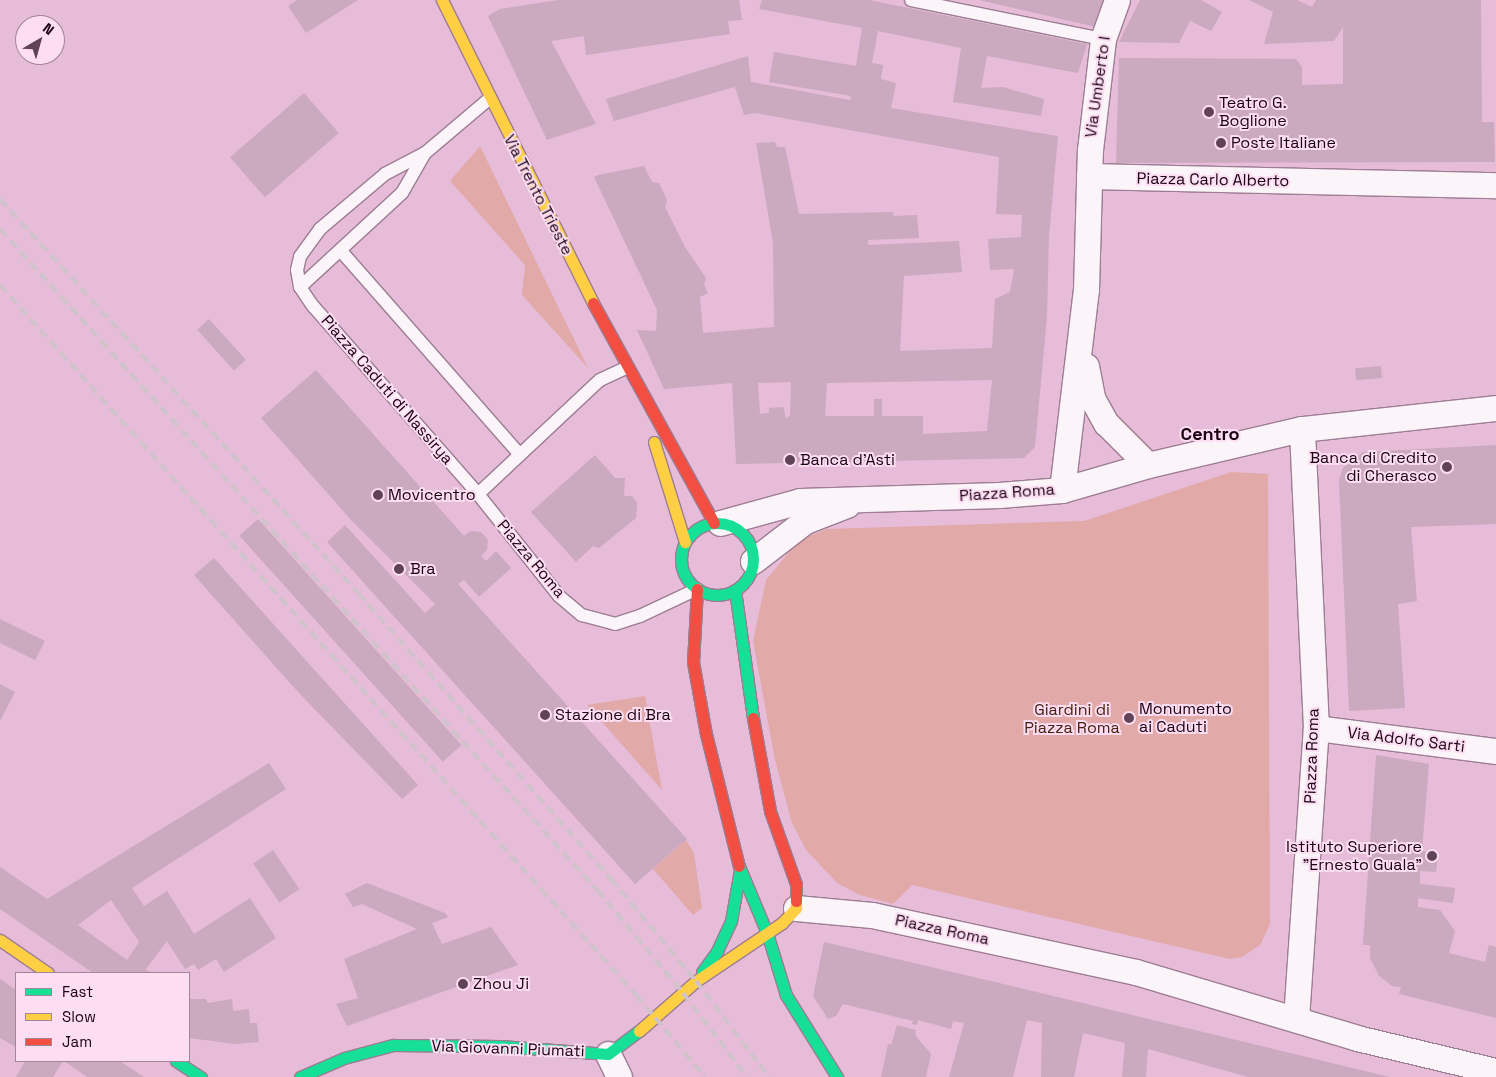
<!DOCTYPE html>
<style>
body{margin:0}
#map{position:relative;width:1496px;height:1077px;overflow:hidden;background:#e6bcd8;font-family:"Space Grotesk",sans-serif}
div>[style]{position:absolute}
.green>*{inset:0;background:#e2a9a9}
.building>*{inset:0;background:#cba9bf;transform-origin:0 0}
.roads{filter:drop-shadow(1px 0 #9d7d93) drop-shadow(-1px 0 #9d7d93) drop-shadow(0 1px #9d7d93) drop-shadow(0 -1px #9d7d93)}
.lane>*{height:12px;margin:-6px;padding:0 6px;transform-origin:6px;border-radius:6px;background:#fbf5f9}
.street>*{height:25px;margin:-12.5px;padding:0 12.5px;transform-origin:12.5px;border-radius:12.5px;background:#fbf5f9}
.fast>*{height:11px;margin:-5.5px;padding:0 5.5px;transform-origin:5.5px;border-radius:5.5px;background:#16e098}
.fast>.ring{margin:-5.5px;padding:0;box-sizing:content-box;background:none;border:11px solid #16e098;border-radius:50%}
.slow>*{height:11px;margin:-5.5px;padding:0 5.5px;transform-origin:5.5px;border-radius:5.5px;background:#ffcf43}
.jam>*{height:11px;margin:-5.5px;padding:0 5.5px;transform-origin:5.5px;border-radius:5.5px;background:#f24e42}
.rail>*{height:4px;margin-top:-2px;transform-origin:0;background:repeating-linear-gradient(90deg,#d0c3cb 0 10px,transparent 0 15px)}
.dots>*{width:14px;height:14px;translate:-50% -50%;box-sizing:border-box;border:2px solid #fdddf1;border-radius:50%}
span{translate:-50% -50%;white-space:nowrap;text-align:center;line-height:1.15;-webkit-text-stroke:4px #fdddf1;paint-order:stroke}
.street-label{font-size:16px;color:#1a0213}
.poi-label{font-size:16px;color:#1a0213}
.left{translate:0 -50%;text-align:left}
.right{translate:-100% -50%;text-align:right}
.park-label{font-size:16px;color:#492011}
.neighbourhood-label{font-size:18px;color:#1a0213;font-weight:700}
.legend{position:absolute;left:15px;top:972px;width:175px;height:90px;box-sizing:border-box;background:#fdddf1;border:1px solid #a28598;margin:0;padding:6px 9px;list-style:none;font-size:15px;color:#1a0213}
.legend li{display:flex;align-items:center;gap:10px;height:25px}
.legend b{width:25px;border:1px solid #a28598}
.north{position:absolute;left:15px;top:15px;width:50px;height:50px;box-sizing:border-box;background:#fdddf1;border:1px solid #a28598;border-radius:50%;rotate:38deg;font-size:14px;font-weight:700;line-height:20px;text-align:center;color:#1a0213}
.north::after{content:'';display:block;margin:auto;width:18px;height:22px;background:#614358;clip-path:polygon(50% 0,100% 100%,50% 72%,0 100%)}
</style>
<div id="map">
<div class="green">
<i style="clip-path:polygon(480px 146px,588px 368px,522px 295px,525px 265px,450px 181px)"></i>
<i style="clip-path:polygon(1231px 472px,1268px 474px,1270px 924px,1260px 945px,1242px 957px,1230px 959px,912px 885px,893px 904px,860px 895px,837px 883px,806px 850px,792px 823px,775px 760px,753px 641px,766px 580px,799px 540px,827px 529px,1084px 521px)"></i>
<i style="clip-path:polygon(645px 696px,662px 790px,587px 705px)"></i>
<i style="clip-path:polygon(686px 840px,694px 853px,702px 908px,693px 915px,653px 869px)"></i>
</div>
<div class="building">
<i style="clip-path:polygon(297px 0,358px 0,306px 33px,288px 6px)"></i>
<i style="clip-path:polygon(558px 0,739px 0,742px 20px,728px 21px,730px 34px,586px 55px,584px 36px,551px 41px,596px 124px,547px 140px,488px 16px,500px 9px)"></i>
<i style="clip-path:polygon(evenodd,762px 0,869px 0,1087px 44px,1078px 73px,987px 56px,981px 88px,1003px 87px,1044px 99px,1041px 116px,953px 102px,961px 48px,878px 31px,872px 63px,883px 65px,881px 79px,896px 83px,891px 108px,1058px 136px,1049px 236px,1047px 316px,1035px 447px,1024px 458px,736px 464px,732px 383px,664px 389px,637px 330px,656px 331px,657px 310px,594px 177px,598px 175px,644px 166px,652px 182px,659px 183px,667px 200px,665px 207px,685px 247px,706px 278px,704px 285px,708px 293px,700px 297px,703px 333px,774px 327px,773px 243px,756px 143px,775px 142px,777px 147px,785px 147px,799px 214px,893px 212px,894px 216px,917px 215px,919px 238px,868px 240px,868px 245px,959px 241px,962px 272px,904px 276px,900px 351px,992px 348px,995px 299px,1010px 292px,1014px 269px,990px 270px,988px 239px,1021px 237px,1022px 215px,996px 214px,999px 157px,755px 113px,744px 115px,735px 87px,614px 121px,606px 99px,748px 56px,751px 82px,850px 100px,851px 96px,769px 82px,774px 52px,856px 66px,862px 28px,759px 9px,762px 0,992px 380px,987px 431px,923px 434px,923px 416px,882px 416px,882px 399px,874px 399px,874px 416px,825px 416px,827px 383px,992px 380px,762px 0,791px 382px,790px 416px,786px 418px,783px 407px,769px 408px,769px 413px,760px 414px,758px 383px,791px 382px)"></i>
<i style="clip-path:polygon(979px 0,1108px 0,1096px 27px)"></i>
<i style="clip-path:polygon(1140px 0,1201px 0,1222px 12px,1211px 31px,1190px 21px,1179px 43px,1119px 42px)"></i>
<i style="clip-path:polygon(1249px 0,1297px 0,1312px 7px,1316px 0,1481px 0,1482px 122px,1494px 122px,1495px 162px,1116px 163px,1119px 58px,1296px 59px,1302px 67px,1302px 85px,1343px 84px,1343px 27px,1334px 41px,1264px 44px,1273px 12px)"></i>
<i style="left:304px;top:93px;width:53px;height:98px;rotate:49deg"></i>
<i style="left:209px;top:319px;width:55px;height:16px;rotate:48deg"></i>
<i style="left:1381px;top:366px;width:12px;height:26px;rotate:85deg"></i>
<i style="clip-path:polygon(316px 370px,464px 536px,470px 531px,481px 532px,488px 540px,487px 550px,481px 556px,486px 561px,496px 551px,511px 568px,479px 597px,464px 580px,458px 584px,687px 839px,635px 884px,327px 542px,345px 525px,425px 613px,435px 604px,351px 520px,261px 418px)"></i>
<i style="clip-path:polygon(1496px 445px,1496px 524px,1411px 527px,1417px 601px,1398px 604px,1405px 708px,1349px 711px,1339px 480px,1343px 468px,1363px 452px)"></i>
<i style="clip-path:polygon(595px 455px,615px 478px,625px 478px,624px 496px,632px 496px,637px 503px,636px 518px,599px 548px,593px 546px,576px 562px,531px 512px)"></i>
<i style="left:258px;top:519px;width:304px;height:25px;rotate:48deg"></i>
<i style="clip-path:polygon(214px 558px,418px 785px,402px 799px,298px 692px,194px 575px)"></i>
<i style="clip-path:polygon(0 619px,45px 641px,35px 660px,0 643px)"></i>
<i style="clip-path:polygon(0 684px,15px 692px,0 721px)"></i>
<i style="clip-path:polygon(1376px 755px,1429px 764px,1422px 851px,1438px 853px,1436px 872px,1420px 871px,1420px 884px,1455px 888px,1453px 903px,1418px 898px,1418px 907px,1440px 910px,1455px 931px,1449px 953px,1485px 962px,1489px 945px,1496px 947px,1496px 1018px,1399px 994px,1401px 987px,1392px 986px,1379px 976px,1370px 958px,1370px 945px,1363px 945px)"></i>
<i style="clip-path:polygon(evenodd,269px 763px,286px 789px,132px 888px,144px 906px,167px 891px,194px 934px,250px 898px,276px 938px,224px 972px,216px 959px,198px 970px,194px 964px,185px 969px,167px 941px,146px 969px,151px 973px,93px 973px,0 909px,0 867px,47px 899px,269px 763px,111px 900px,139px 942px,127px 960px,78px 925px,111px 900px)"></i>
<i style="left:273px;top:850px;width:47px;height:24px;rotate:56deg"></i>
<i style="clip-path:polygon(367px 883px,445px 913px,448px 917px,432px 923px,442px 944px,491px 927px,518px 965px,347px 1026px,336px 1004px,358px 998px,344px 959px,417px 929px,362px 904px,353px 907px,345px 894px)"></i>
<i style="clip-path:polygon(824px 942px,995px 982px,1390px 1077px,1248px 1077px,1148px 1049px,1146px 1077px,1122px 1077px,1125px 1043px,1083px 1033px,1074px 1077px,1041px 1077px,1042px 1023px,1027px 1020px,1013px 1077px,949px 1077px,964px 1023px,953px 1021px,951px 1029px,918px 1020px,917px 1025px,912px 1024px,913px 1021px,843px 1004px,836px 1016px,828px 1019px,813px 996px)"></i>
<i style="clip-path:polygon(0 979px,16px 990px,16px 1047px,0 1038px)"></i>
<i style="clip-path:polygon(189px 999px,206px 999px,208px 1003px,232px 999px,233px 1011px,249px 1009px,250px 1023px,257px 1023px,259px 1042px,235px 1044px,189px 1038px)"></i>
<i style="clip-path:polygon(897px 1025px,916px 1030px,915px 1035px,931px 1054px,926px 1077px,881px 1077px,888px 1044px,891px 1045px)"></i>
<i style="clip-path:polygon(25px 1061px,63px 1061px,53px 1077px,16px 1077px)"></i>
<i style="clip-path:polygon(64px 1061px,120px 1061px,144px 1077px,87px 1077px)"></i>
</div>
<div class="roads">
<div class="lane">
<i style="left:911px;top:0;width:196px;rotate:11.5deg"></i>
<i style="left:489px;top:99px;width:84px;rotate:139.8deg"></i>
<i style="left:425px;top:153px;width:45px;rotate:152.3deg"></i>
<i style="left:385px;top:174px;width:85px;rotate:139.8deg"></i>
<i style="left:320px;top:229px;width:34px;rotate:126deg"></i>
<i style="left:300px;top:257px;width:13px;rotate:103deg"></i>
<i style="left:297px;top:270px;width:17px;rotate:80deg"></i>
<i style="left:300px;top:287px;width:23px;rotate:56deg"></i>
<i style="left:313px;top:306px;width:250px;rotate:48.7deg"></i>
<i style="left:478px;top:494px;width:130px;rotate:51.5deg"></i>
<i style="left:559px;top:596px;width:30px;rotate:40deg"></i>
<i style="left:582px;top:615px;width:34px;rotate:15deg"></i>
<i style="left:615px;top:624px;width:26px;rotate:-18deg"></i>
<i style="left:640px;top:616px;width:63px;rotate:-25.3deg"></i>
<i style="left:341px;top:251px;width:271px;rotate:48.7deg"></i>
<i style="left:300px;top:287px;width:139px;rotate:-42.7deg"></i>
<i style="left:402px;top:193px;width:46px;rotate:-60.1deg"></i>
<i style="left:478px;top:494px;width:167px;rotate:-43.1deg"></i>
<i style="left:600px;top:380px;width:29px;rotate:-25deg"></i>
</div>
<div class="street">
<i style="left:1089px;top:176px;width:407px;rotate:1.3deg"></i>
<i style="left:1086px;top:366px;width:33px;rotate:79deg"></i>
<i style="left:1092px;top:398px;width:29px;rotate:61deg"></i>
<i style="left:1106px;top:423px;width:59px;rotate:45deg"></i>
<i style="left:1062px;top:490px;width:201px;rotate:-83.2deg"></i>
<i style="left:1086px;top:290px;width:140px;rotate:-88.4deg"></i>
<i style="left:1090px;top:150px;width:112px;rotate:-83.3deg"></i>
<i style="left:1103px;top:39px;width:41px;rotate:-70.3deg"></i>
<i style="left:720px;top:523px;width:83px;rotate:-15.4deg"></i>
<i style="left:800px;top:501px;width:199px;rotate:-1.7deg"></i>
<i style="left:999px;top:495px;width:63px;rotate:-4.5deg"></i>
<i style="left:1062px;top:490px;width:90px;rotate:-16.2deg"></i>
<i style="left:1148px;top:465px;width:158px;rotate:-13.2deg"></i>
<i style="left:1302px;top:429px;width:195px;rotate:-6.2deg"></i>
<i style="left:753px;top:561px;width:66px;rotate:-37.6deg"></i>
<i style="left:805px;top:521px;width:45px;rotate:-20.9deg"></i>
<i style="left:1316px;top:728px;width:181px;rotate:7.3deg"></i>
<i style="left:796px;top:908px;width:76px;rotate:5.3deg"></i>
<i style="left:872px;top:915px;width:270px;rotate:12.2deg"></i>
<i style="left:1136px;top:972px;width:231px;rotate:16.6deg"></i>
<i style="left:1357px;top:1038px;width:143px;rotate:13.4deg"></i>
<i style="left:1296px;top:1019px;width:292px;rotate:-86.1deg"></i>
<i style="left:1316px;top:728px;width:299px;rotate:-92.7deg"></i>
<i style="left:608px;top:1054px;width:25px;rotate:64deg"></i>
</div>
<div class="fast">
<i class="ring" style="left:681px;top:523px;width:61px;height:61px"></i>
<i style="left:735px;top:590px;width:129px;rotate:82deg"></i>
<i style="left:739px;top:866px;width:73px;rotate:67.3deg"></i>
<i style="left:767px;top:933px;width:65px;rotate:73deg"></i>
<i style="left:786px;top:995px;width:97px;rotate:58.1deg"></i>
<i style="left:702px;top:972px;width:26px;rotate:-54deg"></i>
<i style="left:717px;top:951px;width:33px;rotate:-65deg"></i>
<i style="left:731px;top:921px;width:52px;rotate:-80deg"></i>
<i style="left:176px;top:1061px;width:30px;rotate:33deg"></i>
<i style="left:300px;top:1077px;width:48px;rotate:-23.4deg"></i>
<i style="left:344px;top:1058px;width:51px;rotate:-14.9deg"></i>
<i style="left:393px;top:1045px;width:107px;rotate:0.5deg"></i>
<i style="left:500px;top:1046px;width:108px;rotate:4.2deg"></i>
<i style="left:608px;top:1054px;width:39px;rotate:-37deg"></i>
</div>
<div class="slow">
<i style="left:442px;top:0;width:339px;rotate:63.5deg"></i>
<i style="left:654px;top:442px;width:105px;rotate:72.8deg"></i>
<i style="left:0;top:940px;width:58px;rotate:34.5deg"></i>
<i style="left:639px;top:1031px;width:76px;rotate:-41.3deg"></i>
<i style="left:696px;top:981px;width:104px;rotate:-34deg"></i>
<i style="left:782px;top:923px;width:21px;rotate:-47deg"></i>
<i style="left:796px;top:908px;width:7px;rotate:-90deg"></i>
</div>
<div class="jam">
<i style="left:593px;top:303px;width:251px;rotate:61.2deg"></i>
<i style="left:697px;top:589px;width:73px;rotate:93.1deg"></i>
<i style="left:693px;top:662px;width:73px;rotate:79.8deg"></i>
<i style="left:706px;top:734px;width:136px;rotate:76deg"></i>
<i style="left:753px;top:718px;width:95px;rotate:79.6deg"></i>
<i style="left:770px;top:811px;width:77px;rotate:70.4deg"></i>
<i style="left:796px;top:884px;width:17px;rotate:90deg"></i>
</div>
</div>
<div class="rail">
<i style="left:0;top:199px;width:532px;rotate:47.74deg"></i>
<i style="left:358px;top:593px;width:382px;rotate:48.5deg"></i>
<i style="left:611px;top:879px;width:133px;rotate:50.2deg"></i>
<i style="left:696px;top:981px;width:121px;rotate:52.8deg"></i>
<i style="left:0;top:229px;width:891px;rotate:47.91deg"></i>
<i style="left:597px;top:890px;width:134px;rotate:50.1deg"></i>
<i style="left:683px;top:993px;width:106px;rotate:52.7deg"></i>
<i style="left:0;top:285px;width:953px;rotate:48.15deg"></i>
<i style="left:636px;top:995px;width:107px;rotate:49.9deg"></i>
</div>
<div class="dots">
<i style="left:1209px;top:112px;background:#614358"></i>
<i style="left:1221px;top:143px;background:#614358"></i>
<i style="left:790px;top:460px;background:#614358"></i>
<i style="left:1447px;top:467px;background:#614358"></i>
<i style="left:378px;top:495px;background:#614358"></i>
<i style="left:399px;top:569px;background:#614358"></i>
<i style="left:545px;top:715px;background:#614358"></i>
<i style="left:1129px;top:718px;background:#614358"></i>
<i style="left:1432px;top:856px;background:#614358"></i>
<i style="left:463px;top:984px;background:#614358"></i>
</div>
<div class="street-label">
<span style="left:1098px;top:87px;rotate:-82deg">Via Umberto I</span>
<span style="left:1213px;top:180px;rotate:1deg">Piazza Carlo Alberto</span>
<span style="left:538px;top:195px;rotate:63deg">Via Trento Trieste</span>
<span style="left:387px;top:390px;rotate:49deg">Piazza Caduti di Nassirya</span>
<span style="left:1007px;top:493px;rotate:-4deg">Piazza Roma</span>
<span style="left:531px;top:559px;rotate:50deg">Piazza Roma</span>
<span style="left:1406px;top:740px;rotate:7deg">Via Adolfo Sarti</span>
<span style="left:1312px;top:756px;rotate:-88deg">Piazza Roma</span>
<span style="left:942px;top:930px;rotate:12deg">Piazza Roma</span>
<span style="left:508px;top:1049px;rotate:2deg">Via Giovanni Piumati</span>
</div>
<div class="poi-label">
<span class="left" style="left:1219px;top:112px">Teatro G.<br>Boglione</span>
<span class="left" style="left:1231px;top:143px">Poste Italiane</span>
<span class="right" style="left:1437px;top:467px">Banca di Credito<br>di Cherasco</span>
<span class="left" style="left:800px;top:460px">Banca d'Asti</span>
<span class="left" style="left:388px;top:495px">Movicentro</span>
<span class="left" style="left:410px;top:569px">Bra</span>
<span class="left" style="left:1139px;top:718px">Monumento<br>ai Caduti</span>
<span class="left" style="left:555px;top:715px">Stazione di Bra</span>
<span class="right" style="left:1422px;top:856px">Istituto Superiore<br>"Ernesto Guala"</span>
<span class="left" style="left:473px;top:984px">Zhou Ji</span>
</div>
<div class="park-label">
<span style="left:1072px;top:719px">Giardini di<br>Piazza Roma</span>
</div>
<div class="neighbourhood-label">
<span style="left:1210px;top:434px">Centro</span>
</div>
<ul class="legend">
<li><b style="height:6px;background:#16e098"></b>Fast</li>
<li><b style="height:6px;background:#ffcf43"></b>Slow</li>
<li><b style="height:6px;background:#f24e42"></b>Jam</li>
</ul>
<div class="north">N</div>
</div>
